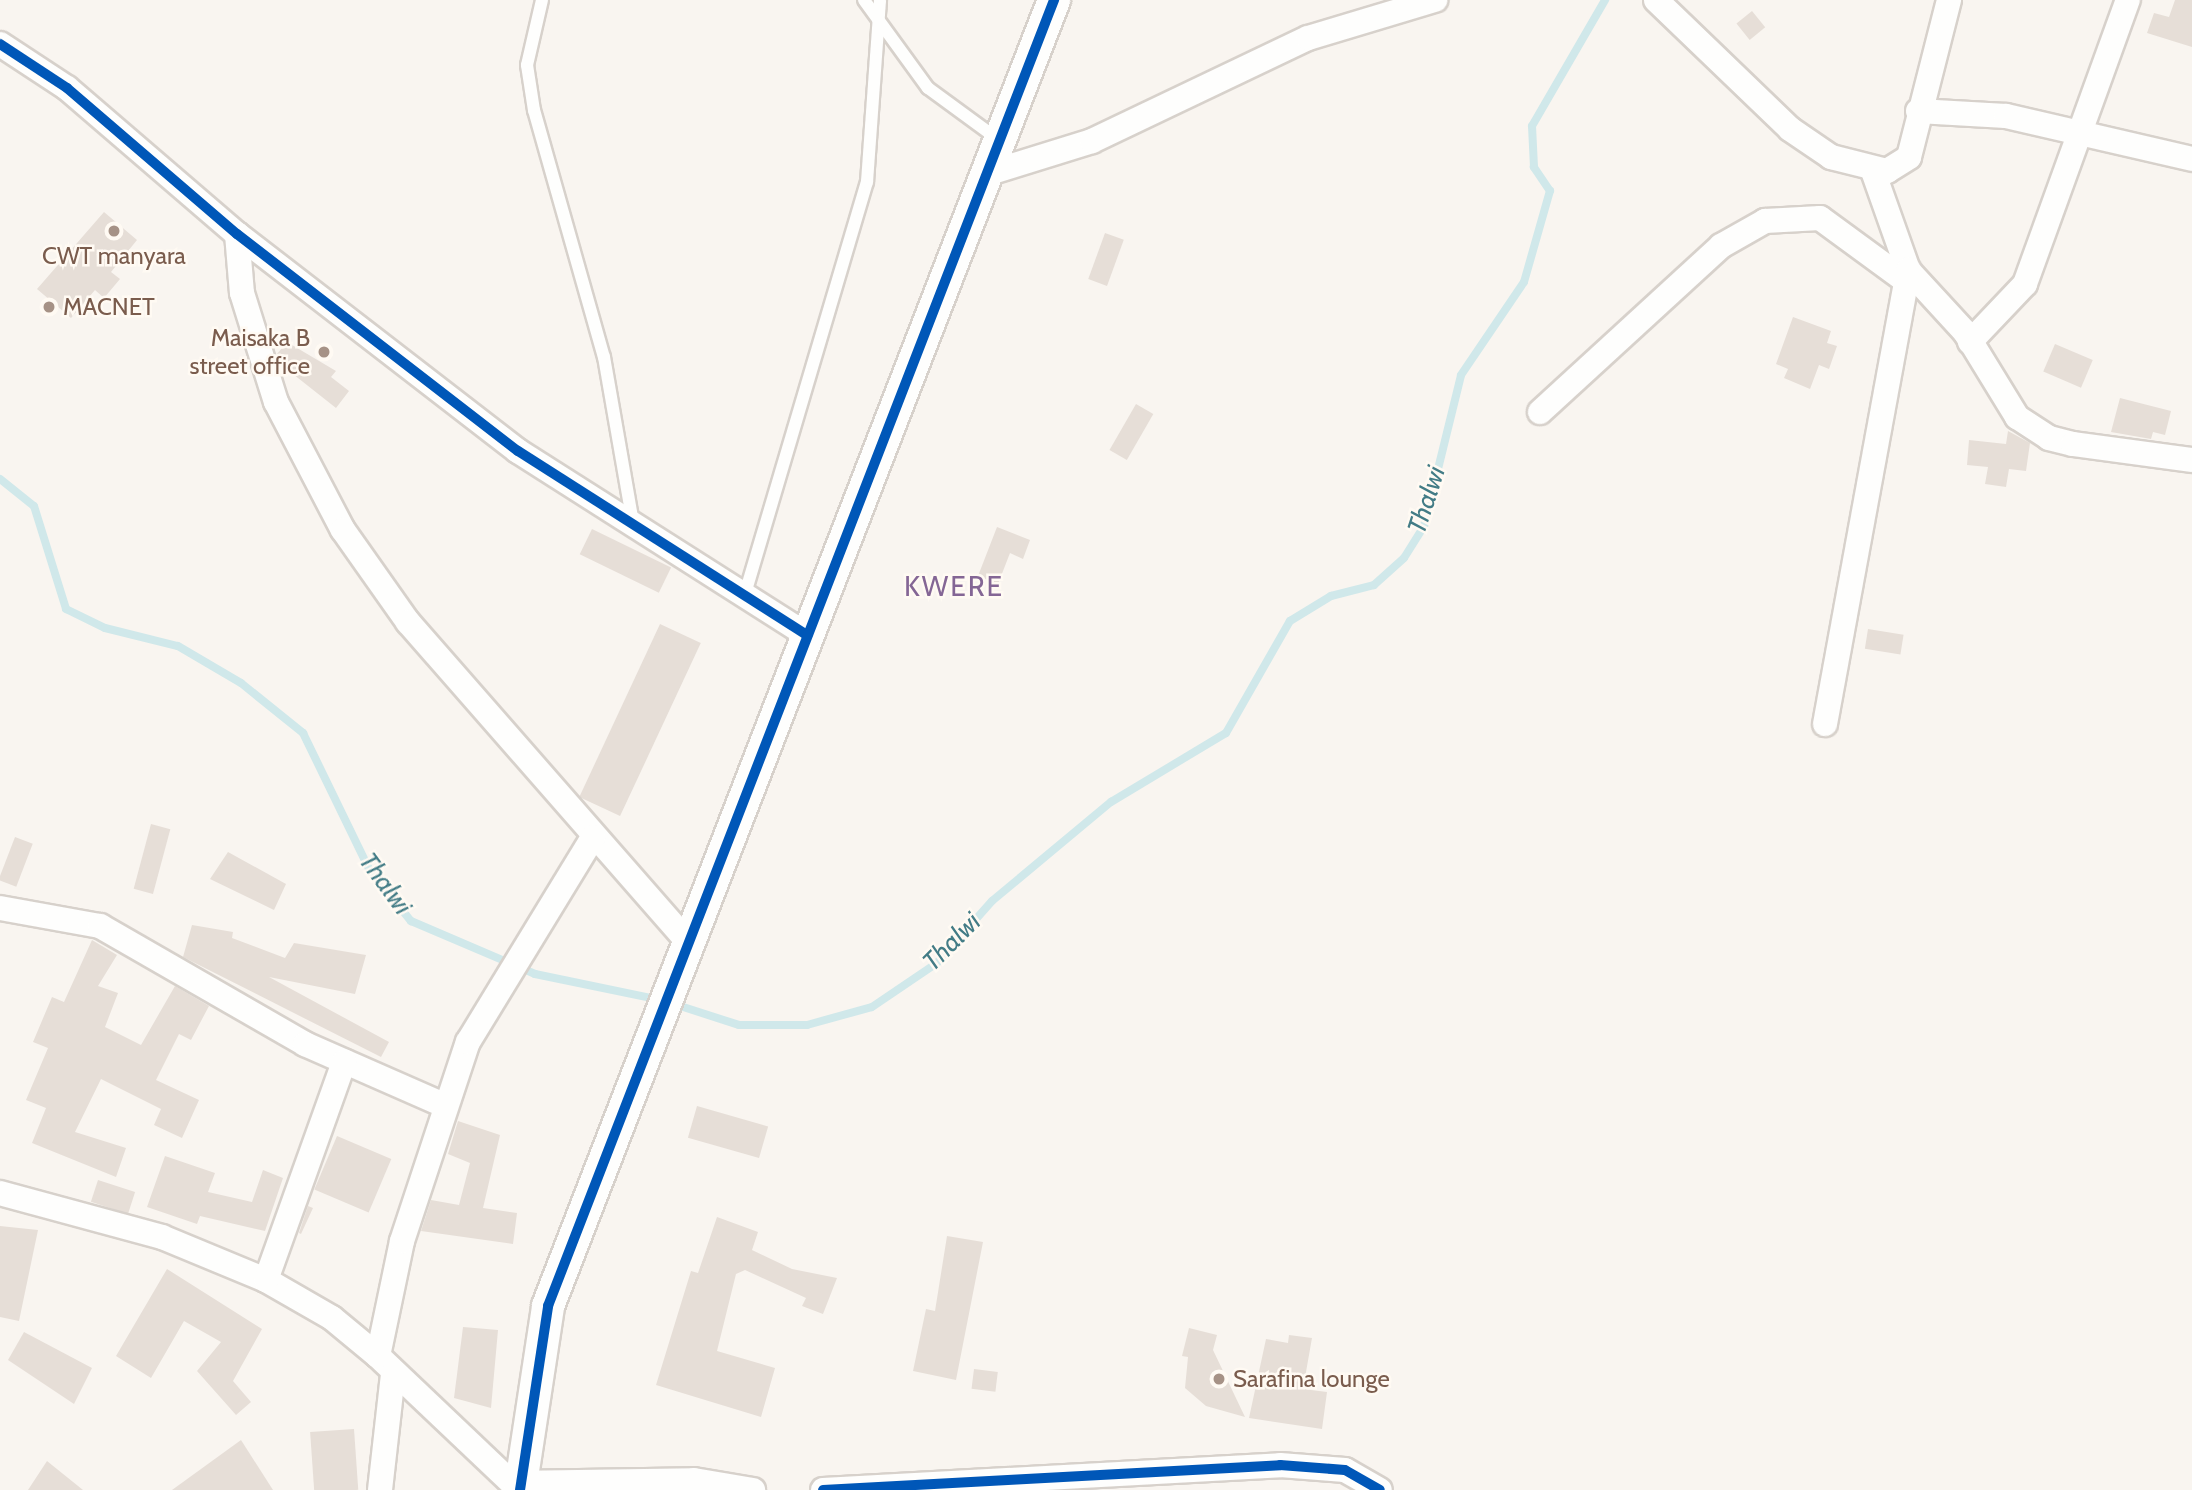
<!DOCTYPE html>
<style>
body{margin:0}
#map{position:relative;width:2192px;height:1490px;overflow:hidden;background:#f9f5f0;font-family:Cabin,sans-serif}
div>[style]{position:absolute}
.stream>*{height:8px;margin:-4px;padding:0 4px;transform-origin:4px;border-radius:4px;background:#d0e8ea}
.building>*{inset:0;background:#e6ded7;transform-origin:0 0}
.roads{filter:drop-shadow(2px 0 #d7d1cb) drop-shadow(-2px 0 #d7d1cb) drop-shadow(0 2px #d7d1cb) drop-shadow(0 -2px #d7d1cb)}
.service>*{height:12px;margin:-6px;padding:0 6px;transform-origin:6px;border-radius:6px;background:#fefefd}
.minor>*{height:24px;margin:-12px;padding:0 12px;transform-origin:12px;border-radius:12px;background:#fefefd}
.tertiary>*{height:32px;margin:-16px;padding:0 16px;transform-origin:16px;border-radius:16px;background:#fefefd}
.cycleway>*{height:10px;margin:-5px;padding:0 5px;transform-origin:5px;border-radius:5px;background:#0057b8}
.dots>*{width:19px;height:19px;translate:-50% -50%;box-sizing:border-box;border:4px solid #fffaf3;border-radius:50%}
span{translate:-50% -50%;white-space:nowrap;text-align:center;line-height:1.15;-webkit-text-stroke:5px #fffaf3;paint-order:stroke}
.poi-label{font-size:24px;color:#7a5c4d}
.left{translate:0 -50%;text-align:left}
.right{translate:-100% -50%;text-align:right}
.water-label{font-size:26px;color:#437c86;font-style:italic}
.quarter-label{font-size:28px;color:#846695;letter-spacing:2px}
</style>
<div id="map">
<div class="stream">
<i style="left:0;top:479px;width:43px;rotate:38.5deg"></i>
<i style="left:34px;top:506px;width:108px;rotate:72.7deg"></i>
<i style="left:66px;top:609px;width:43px;rotate:26deg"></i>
<i style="left:105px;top:628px;width:75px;rotate:13.9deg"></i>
<i style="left:178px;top:646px;width:73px;rotate:30.4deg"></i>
<i style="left:241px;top:683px;width:80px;rotate:38.9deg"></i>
<i style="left:303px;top:733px;width:151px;rotate:64.1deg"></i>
<i style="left:369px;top:869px;width:67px;rotate:51.1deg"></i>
<i style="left:411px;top:921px;width:135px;rotate:23.1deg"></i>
<i style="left:535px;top:974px;width:129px;rotate:11.7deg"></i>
<i style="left:674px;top:1004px;width:68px;rotate:17.9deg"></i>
<i style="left:739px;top:1025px;width:68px"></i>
<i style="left:807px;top:1025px;width:67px;rotate:-15.5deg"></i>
<i style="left:872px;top:1007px;width:78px;rotate:-34.1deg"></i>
<i style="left:937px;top:963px;width:83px;rotate:-48.4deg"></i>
<i style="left:992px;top:901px;width:155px;rotate:-39.8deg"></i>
<i style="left:1111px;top:802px;width:134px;rotate:-31deg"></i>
<i style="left:1226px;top:733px;width:129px;rotate:-60.3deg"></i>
<i style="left:1290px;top:621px;width:48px;rotate:-31.4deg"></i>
<i style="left:1331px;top:596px;width:44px;rotate:-14.3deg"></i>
<i style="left:1374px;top:585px;width:40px;rotate:-42deg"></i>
<i style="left:1404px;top:558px;width:38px;rotate:-58deg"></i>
<i style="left:1424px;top:526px;width:155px;rotate:-76.2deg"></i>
<i style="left:1461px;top:375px;width:112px;rotate:-55.9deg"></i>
<i style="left:1524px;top:282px;width:95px;rotate:-74.1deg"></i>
<i style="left:1550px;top:191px;width:29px;rotate:-124deg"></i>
<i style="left:1534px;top:167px;width:41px;rotate:-92.8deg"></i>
<i style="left:1532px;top:126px;width:146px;rotate:-59.9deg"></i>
</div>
<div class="building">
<i style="clip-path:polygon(2175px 0,2192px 0,2192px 47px,2147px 33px,2154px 13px,2169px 17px)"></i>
<i style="left:1752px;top:11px;width:21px;height:20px;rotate:51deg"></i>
<i style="clip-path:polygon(104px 212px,137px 240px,111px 272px,120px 279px,104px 298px,95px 290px,71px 318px,37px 289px)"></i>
<i style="left:1105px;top:233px;width:20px;height:49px;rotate:20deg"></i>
<i style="clip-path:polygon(1793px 317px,1831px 331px,1827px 343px,1837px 346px,1829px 369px,1819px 365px,1810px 389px,1784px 378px,1788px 369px,1776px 364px)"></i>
<i style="clip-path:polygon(287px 342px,336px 371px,331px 377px,349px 391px,336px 408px,279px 363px,277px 354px)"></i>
<i style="left:2055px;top:344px;width:41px;height:30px;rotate:23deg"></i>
<i style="clip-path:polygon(2120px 398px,2171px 411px,2165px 435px,2153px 432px,2151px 439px,2111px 432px)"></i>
<i style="left:1136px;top:404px;width:20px;height:53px;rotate:30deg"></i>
<i style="clip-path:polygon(2008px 431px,2030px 443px,2026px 471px,2009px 469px,2006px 487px,1985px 484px,1988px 467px,1967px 465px,1969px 440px,2006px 444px)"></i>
<i style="clip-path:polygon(997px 527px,1030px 540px,1023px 559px,1010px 553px,998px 584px,978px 576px)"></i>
<i style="left:592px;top:529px;width:88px;height:28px;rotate:26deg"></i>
<i style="left:660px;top:624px;width:45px;height:191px;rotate:25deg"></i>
<i style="left:1868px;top:629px;width:36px;height:20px;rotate:9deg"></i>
<i style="left:151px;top:824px;width:20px;height:67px;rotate:15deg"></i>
<i style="left:15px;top:837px;width:19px;height:46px;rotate:21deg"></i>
<i style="clip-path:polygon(228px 852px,286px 884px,274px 910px,210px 879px)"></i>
<i style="clip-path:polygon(192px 925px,233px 932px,232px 938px,285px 958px,294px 943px,366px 955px,355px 994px,269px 977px,389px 1042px,381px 1057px,183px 957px)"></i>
<i style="clip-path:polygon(92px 940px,117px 955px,98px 986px,118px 993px,105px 1027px,141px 1045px,175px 986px,209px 1006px,191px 1040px,179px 1034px,156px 1080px,199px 1100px,182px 1138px,154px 1125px,161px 1109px,101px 1079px,75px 1132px,126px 1148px,116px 1177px,32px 1143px,46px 1108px,26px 1100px,48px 1048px,33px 1042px,52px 997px,64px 1002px)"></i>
<i style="left:697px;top:1106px;width:74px;height:33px;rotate:16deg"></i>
<i style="clip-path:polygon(458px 1121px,500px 1135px,483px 1208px,517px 1213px,513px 1244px,421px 1231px,431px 1200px,459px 1205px,470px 1163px,448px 1154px)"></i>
<i style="left:337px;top:1136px;width:59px;height:58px;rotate:23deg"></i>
<i style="clip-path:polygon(165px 1156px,215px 1173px,208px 1192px,252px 1202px,263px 1170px,283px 1178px,265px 1231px,200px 1216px,197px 1224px,147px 1207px)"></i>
<i style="left:98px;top:1180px;width:39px;height:23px;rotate:18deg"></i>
<i style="clip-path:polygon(308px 1206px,313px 1208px,301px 1234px,299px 1233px)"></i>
<i style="clip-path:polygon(717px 1217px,758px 1232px,752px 1250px,792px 1269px,837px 1278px,823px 1314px,802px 1306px,806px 1298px,745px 1270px,736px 1274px,717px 1351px,775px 1368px,761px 1417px,656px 1385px,691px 1271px,698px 1273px)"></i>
<i style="clip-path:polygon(0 1226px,38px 1230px,19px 1321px,0 1317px)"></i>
<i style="clip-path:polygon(947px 1236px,983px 1242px,956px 1380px,913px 1371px,926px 1309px,935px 1311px)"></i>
<i style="clip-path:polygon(167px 1269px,262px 1329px,233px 1381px,251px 1402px,236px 1415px,197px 1371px,221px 1342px,184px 1321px,151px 1378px,116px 1356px)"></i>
<i style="clip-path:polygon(463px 1327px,498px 1330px,491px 1408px,454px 1398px)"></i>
<i style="clip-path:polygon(1189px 1328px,1217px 1335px,1213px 1350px,1245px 1417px,1206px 1406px,1185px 1388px,1188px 1357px,1182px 1356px)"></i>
<i style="clip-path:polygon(24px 1332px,92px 1368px,74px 1404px,8px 1360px)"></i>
<i style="clip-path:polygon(1289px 1335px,1312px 1338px,1303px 1389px,1327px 1392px,1322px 1429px,1249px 1418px,1266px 1339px,1288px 1343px)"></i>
<i style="left:974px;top:1369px;width:24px;height:20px;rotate:7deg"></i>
<i style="left:354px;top:1429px;width:61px;height:44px;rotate:86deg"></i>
<i style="clip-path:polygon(241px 1440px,273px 1490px,172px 1490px)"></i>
<i style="clip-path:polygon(47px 1461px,83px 1490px,28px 1490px)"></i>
</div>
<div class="roads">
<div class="service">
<i style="left:542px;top:0;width:67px;rotate:103deg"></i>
<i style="left:527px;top:65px;width:46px;rotate:81.2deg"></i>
<i style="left:534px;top:110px;width:257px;rotate:74.2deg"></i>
<i style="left:604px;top:357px;width:169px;rotate:80.1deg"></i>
<i style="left:864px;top:0;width:109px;rotate:54deg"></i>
<i style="left:928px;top:88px;width:88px;rotate:36.2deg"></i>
<i style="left:744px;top:597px;width:433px;rotate:-73.5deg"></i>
<i style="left:867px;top:182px;width:182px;rotate:-85.9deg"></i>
</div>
<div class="minor">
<i style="left:1656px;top:0;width:186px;rotate:43.9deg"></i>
<i style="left:1790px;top:129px;width:50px;rotate:34.3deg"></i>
<i style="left:1831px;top:157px;width:58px;rotate:14deg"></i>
<i style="left:1887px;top:171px;width:26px;rotate:-32deg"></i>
<i style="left:1909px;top:157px;width:162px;rotate:-75.7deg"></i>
<i style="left:0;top:44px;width:80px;rotate:33.3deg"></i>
<i style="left:67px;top:88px;width:224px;rotate:40.7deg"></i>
<i style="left:237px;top:234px;width:355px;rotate:37.7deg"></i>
<i style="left:518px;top:451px;width:343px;rotate:32.5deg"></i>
<i style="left:1918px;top:111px;width:88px;rotate:3.3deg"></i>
<i style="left:2006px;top:116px;width:191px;rotate:13deg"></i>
<i style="left:1873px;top:171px;width:105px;rotate:70.5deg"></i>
<i style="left:1908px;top:270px;width:84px;rotate:47.4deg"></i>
<i style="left:1965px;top:332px;width:100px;rotate:58.5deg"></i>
<i style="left:2017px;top:417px;width:38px;rotate:33deg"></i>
<i style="left:2049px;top:438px;width:25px;rotate:14deg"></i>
<i style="left:2073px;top:444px;width:120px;rotate:7.7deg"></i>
<i style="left:986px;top:174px;width:111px;rotate:-17.3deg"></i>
<i style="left:1092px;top:141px;width:239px;rotate:-25.5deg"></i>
<i style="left:1308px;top:38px;width:133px;rotate:-16.7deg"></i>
<i style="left:237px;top:234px;width:59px;rotate:85.2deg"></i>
<i style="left:242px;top:293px;width:114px;rotate:72.7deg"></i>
<i style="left:276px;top:402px;width:144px;rotate:62.4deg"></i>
<i style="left:343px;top:530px;width:113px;rotate:54.8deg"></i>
<i style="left:408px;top:622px;width:428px;rotate:48.8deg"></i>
<i style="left:1970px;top:342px;width:80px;rotate:-46.5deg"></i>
<i style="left:2025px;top:284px;width:302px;rotate:-70.1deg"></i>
<i style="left:1540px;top:412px;width:246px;rotate:-42.5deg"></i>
<i style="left:1721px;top:246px;width:51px;rotate:-29.6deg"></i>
<i style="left:1765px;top:221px;width:55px;rotate:-3.1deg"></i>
<i style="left:1820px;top:218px;width:107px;rotate:36.2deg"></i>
<i style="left:1825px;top:724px;width:462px;rotate:-79.6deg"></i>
<i style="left:0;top:908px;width:102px;rotate:10.2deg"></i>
<i style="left:100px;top:926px;width:237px;rotate:29.9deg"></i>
<i style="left:305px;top:1044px;width:152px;rotate:23.7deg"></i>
<i style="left:0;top:1193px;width:168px;rotate:15.2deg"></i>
<i style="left:162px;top:1237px;width:113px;rotate:22.5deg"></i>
<i style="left:266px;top:1280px;width:76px;rotate:29.9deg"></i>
<i style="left:332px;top:1318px;width:60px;rotate:39.6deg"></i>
<i style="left:378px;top:1356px;width:185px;rotate:43.5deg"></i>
<i style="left:512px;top:1483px;width:182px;rotate:-0.9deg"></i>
<i style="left:694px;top:1480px;width:60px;rotate:9.6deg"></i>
<i style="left:266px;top:1280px;width:232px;rotate:-70.3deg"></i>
<i style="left:378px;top:1356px;width:117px;rotate:-78.2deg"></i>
<i style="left:402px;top:1241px;width:210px;rotate:-71.7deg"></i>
<i style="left:468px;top:1042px;width:240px;rotate:-58.6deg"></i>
<i style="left:380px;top:1490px;width:117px;rotate:-83.6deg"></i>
<i style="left:823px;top:1490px;width:458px;rotate:-3.1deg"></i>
<i style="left:1280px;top:1465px;width:65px;rotate:4.4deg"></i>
<i style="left:1345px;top:1470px;width:40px;rotate:29.7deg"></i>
</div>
<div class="tertiary">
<i style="left:520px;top:1490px;width:186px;rotate:-81.3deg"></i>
<i style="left:548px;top:1306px;width:1401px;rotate:-68.82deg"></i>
</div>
</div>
<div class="cycleway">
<i style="left:0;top:44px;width:80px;rotate:33.3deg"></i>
<i style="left:67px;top:88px;width:224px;rotate:40.7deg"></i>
<i style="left:237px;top:234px;width:355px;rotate:37.7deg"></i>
<i style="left:518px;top:451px;width:343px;rotate:32.5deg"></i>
<i style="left:520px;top:1490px;width:186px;rotate:-81.3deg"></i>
<i style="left:548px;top:1306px;width:1401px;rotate:-68.82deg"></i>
<i style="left:823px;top:1490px;width:458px;rotate:-3.1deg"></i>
<i style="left:1280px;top:1465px;width:65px;rotate:4.4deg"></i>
<i style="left:1345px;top:1470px;width:40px;rotate:29.7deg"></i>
</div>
<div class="dots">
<i style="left:114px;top:231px;background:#a69286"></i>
<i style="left:49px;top:307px;background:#a69286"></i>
<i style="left:324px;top:352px;background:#a69286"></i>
<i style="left:1219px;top:1379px;background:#a69286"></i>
</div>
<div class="poi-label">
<span style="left:114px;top:256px">CWT manyara</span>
<span class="left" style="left:63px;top:307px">MACNET</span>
<span class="right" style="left:310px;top:352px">Maisaka B<br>street office</span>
<span class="left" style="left:1233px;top:1379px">Sarafina lounge</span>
</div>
<div class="water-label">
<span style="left:1427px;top:500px;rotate:-72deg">Thalwi</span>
<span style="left:385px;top:884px;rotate:54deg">Thalwi</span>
<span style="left:952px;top:942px;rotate:-45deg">Thalwi</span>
</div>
<div class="quarter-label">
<span style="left:954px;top:586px">KWERE</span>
</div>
</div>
